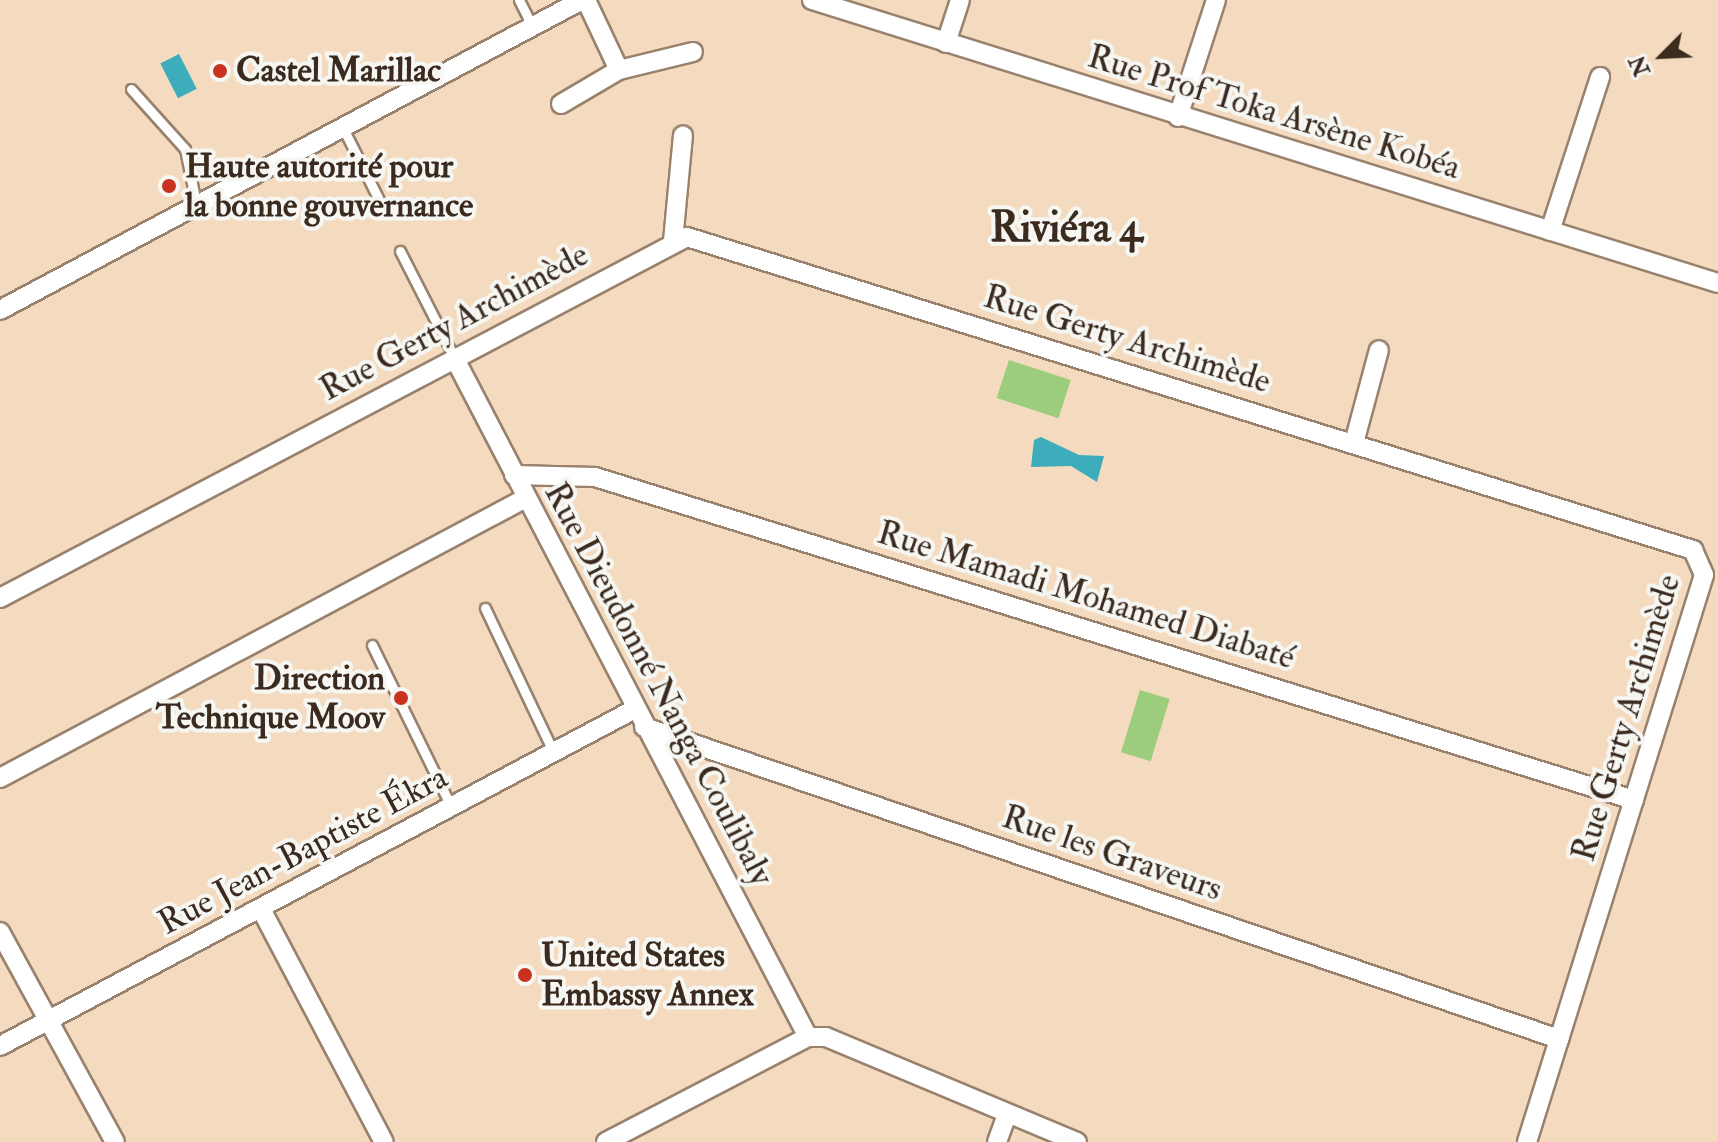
<!DOCTYPE html>
<meta charset="utf-8">
<style>
body{margin:0}
#map{position:relative;width:1718px;height:1142px;overflow:hidden;background:#f4dbbf;font-family:"IM FELL Double Pica",serif}
div>[style]{position:absolute}
.green>*{inset:0;background:#9ccd7c;transform-origin:0 0}
.water>*{inset:0;background:#3eadbb;transform-origin:0 0}
.roads{filter:drop-shadow(2px 0 #98826e) drop-shadow(-2px 0 #98826e) drop-shadow(0 2px #98826e) drop-shadow(0 -2px #98826e)}
.service>*{height:9px;margin:-4.5px;padding:0 4.5px;transform-origin:4.5px;border-radius:4.5px;background:#fff}
.minor>*{height:18px;margin:-9px;padding:0 9px;transform-origin:9px;border-radius:9px;background:#fff}
.dots>*{width:22px;height:22px;translate:-50% -50%;box-sizing:border-box;border:4px solid #f6f6f2;border-radius:50%}
span{translate:-50% -50%;white-space:nowrap;text-align:center;line-height:1.15;-webkit-text-stroke:8px #f6f6f2;paint-order:stroke}
.poi-label{font-size:34px;color:#3b2a1e;font-weight:700}
.left{translate:0 -50%;text-align:left}
.right{translate:-100% -50%;text-align:right}
.street-label{font-size:34px;color:#3b2a1e}
.district-label{font-size:42px;color:#3b2a1e;font-weight:700}
.north{position:absolute;left:1622px;top:16px;width:80px;height:80px;-webkit-text-stroke:6px #f6f6f2;paint-order:stroke;rotate:246deg;font-size:22px;font-weight:700;line-height:32px;text-align:center;color:#3b2a1e}
.north::after{content:'';display:block;margin:auto;width:28px;height:36px;background:#3b2a1e;clip-path:polygon(50% 0,100% 100%,50% 72%,0 100%)}
</style>
<div id="map">
<div class="green">
<i style="left:1009px;top:360px;width:65px;height:40px;rotate:18deg"></i>
<i style="left:1140px;top:690px;width:31px;height:65px;rotate:17deg"></i>
</div>
<div class="water">
<i style="left:179px;top:54px;width:39px;height:21px;rotate:63deg"></i>
<i style="clip-path:polygon(1041px 437px,1079px 455px,1104px 456px,1097px 482px,1071px 466px,1031px 467px,1034px 440px)"></i>
</div>
<div class="roads">
<div class="service">
<i style="left:519px;top:0;width:29px;rotate:63deg"></i>
<i style="left:131px;top:89px;width:81px;rotate:48deg"></i>
<i style="left:185px;top:149px;width:55px;rotate:78.5deg"></i>
<i style="left:342px;top:126px;width:85px;rotate:63.4deg"></i>
<i style="left:400px;top:251px;width:121px;rotate:63deg"></i>
<i style="left:485px;top:608px;width:161px;rotate:64.6deg"></i>
<i style="left:372px;top:645px;width:182px;rotate:63.9deg"></i>
</div>
<div class="minor">
<i style="left:586px;top:0;width:77px;rotate:64.8deg"></i>
<i style="left:812px;top:0;width:949px;rotate:17.35deg"></i>
<i style="left:946px;top:43px;width:45px;rotate:-72deg"></i>
<i style="left:561px;top:104px;width:67px;rotate:-30.4deg"></i>
<i style="left:619px;top:70px;width:76px;rotate:-13.7deg"></i>
<i style="left:1178px;top:117px;width:123px;rotate:-72deg"></i>
<i style="left:1550px;top:231px;width:162px;rotate:-72deg"></i>
<i style="left:673px;top:241px;width:106px;rotate:-84.6deg"></i>
<i style="left:0;top:310px;width:659px;rotate:-28.04deg"></i>
<i style="left:455px;top:359px;width:764px;rotate:62.5deg"></i>
<i style="left:1354px;top:443px;width:96px;rotate:-75deg"></i>
<i style="left:514px;top:475px;width:81px;rotate:1.4deg"></i>
<i style="left:595px;top:477px;width:1088px;rotate:17.27deg"></i>
<i style="left:0;top:598px;width:776px;rotate:-27.72deg"></i>
<i style="left:687px;top:237px;width:1054px;rotate:17.28deg"></i>
<i style="left:1693px;top:550px;width:27px;rotate:66deg"></i>
<i style="left:1704px;top:575px;width:594px;rotate:107.34deg"></i>
<i style="left:644px;top:727px;width:967px;rotate:18.83deg"></i>
<i style="left:0;top:778px;width:596px;rotate:-28.03deg"></i>
<i style="left:261px;top:909px;width:263px;rotate:62.2deg"></i>
<i style="left:0;top:932px;width:239px;rotate:61.3deg"></i>
<i style="left:0;top:1046px;width:719px;rotate:-27.96deg"></i>
<i style="left:606px;top:1142px;width:228px;rotate:-27.5deg"></i>
<i style="left:808px;top:1037px;width:18px"></i>
<i style="left:826px;top:1037px;width:272px;rotate:22.7deg"></i>
<i style="left:997px;top:1142px;width:30px;rotate:-70deg"></i>
</div>
</div>
<div class="dots">
<i style="left:220px;top:71px;background:#c8321e"></i>
<i style="left:169px;top:186px;background:#c8321e"></i>
<i style="left:401px;top:698px;background:#c8321e"></i>
<i style="left:525px;top:975px;background:#c8321e"></i>
</div>
<div class="poi-label">
<span class="left" style="left:236px;top:71px">Castel Marillac</span>
<span class="left" style="left:185px;top:186px">Haute autorité pour<br>la bonne gouvernance</span>
<span class="right" style="left:385px;top:698px">Direction<br>Technique Moov</span>
<span class="left" style="left:541px;top:975px">United States<br>Embassy Annex</span>
</div>
<div class="street-label">
<span style="left:1274px;top:112px;rotate:17deg">Rue Prof Toka Arsène Kobéa</span>
<span style="left:454px;top:322px;rotate:-28deg">Rue Gerty Archimède</span>
<span style="left:1127px;top:339px;rotate:17deg">Rue Gerty Archimède</span>
<span style="left:1086px;top:595px;rotate:17deg">Rue Mamadi Mohamed Diabaté</span>
<span style="left:659px;top:684px;rotate:62deg">Rue Dieudonné Nanga Coulibaly</span>
<span style="left:1626px;top:718px;rotate:-73deg">Rue Gerty Archimède</span>
<span style="left:303px;top:850px;rotate:-28deg">Rue Jean-Baptiste Ékra</span>
<span style="left:1112px;top:853px;rotate:19deg">Rue les Graveurs</span>
</div>
<div class="district-label">
<span style="left:1066px;top:228px">Riviéra 4</span>
</div>
<div class="north">N</div>
</div>
